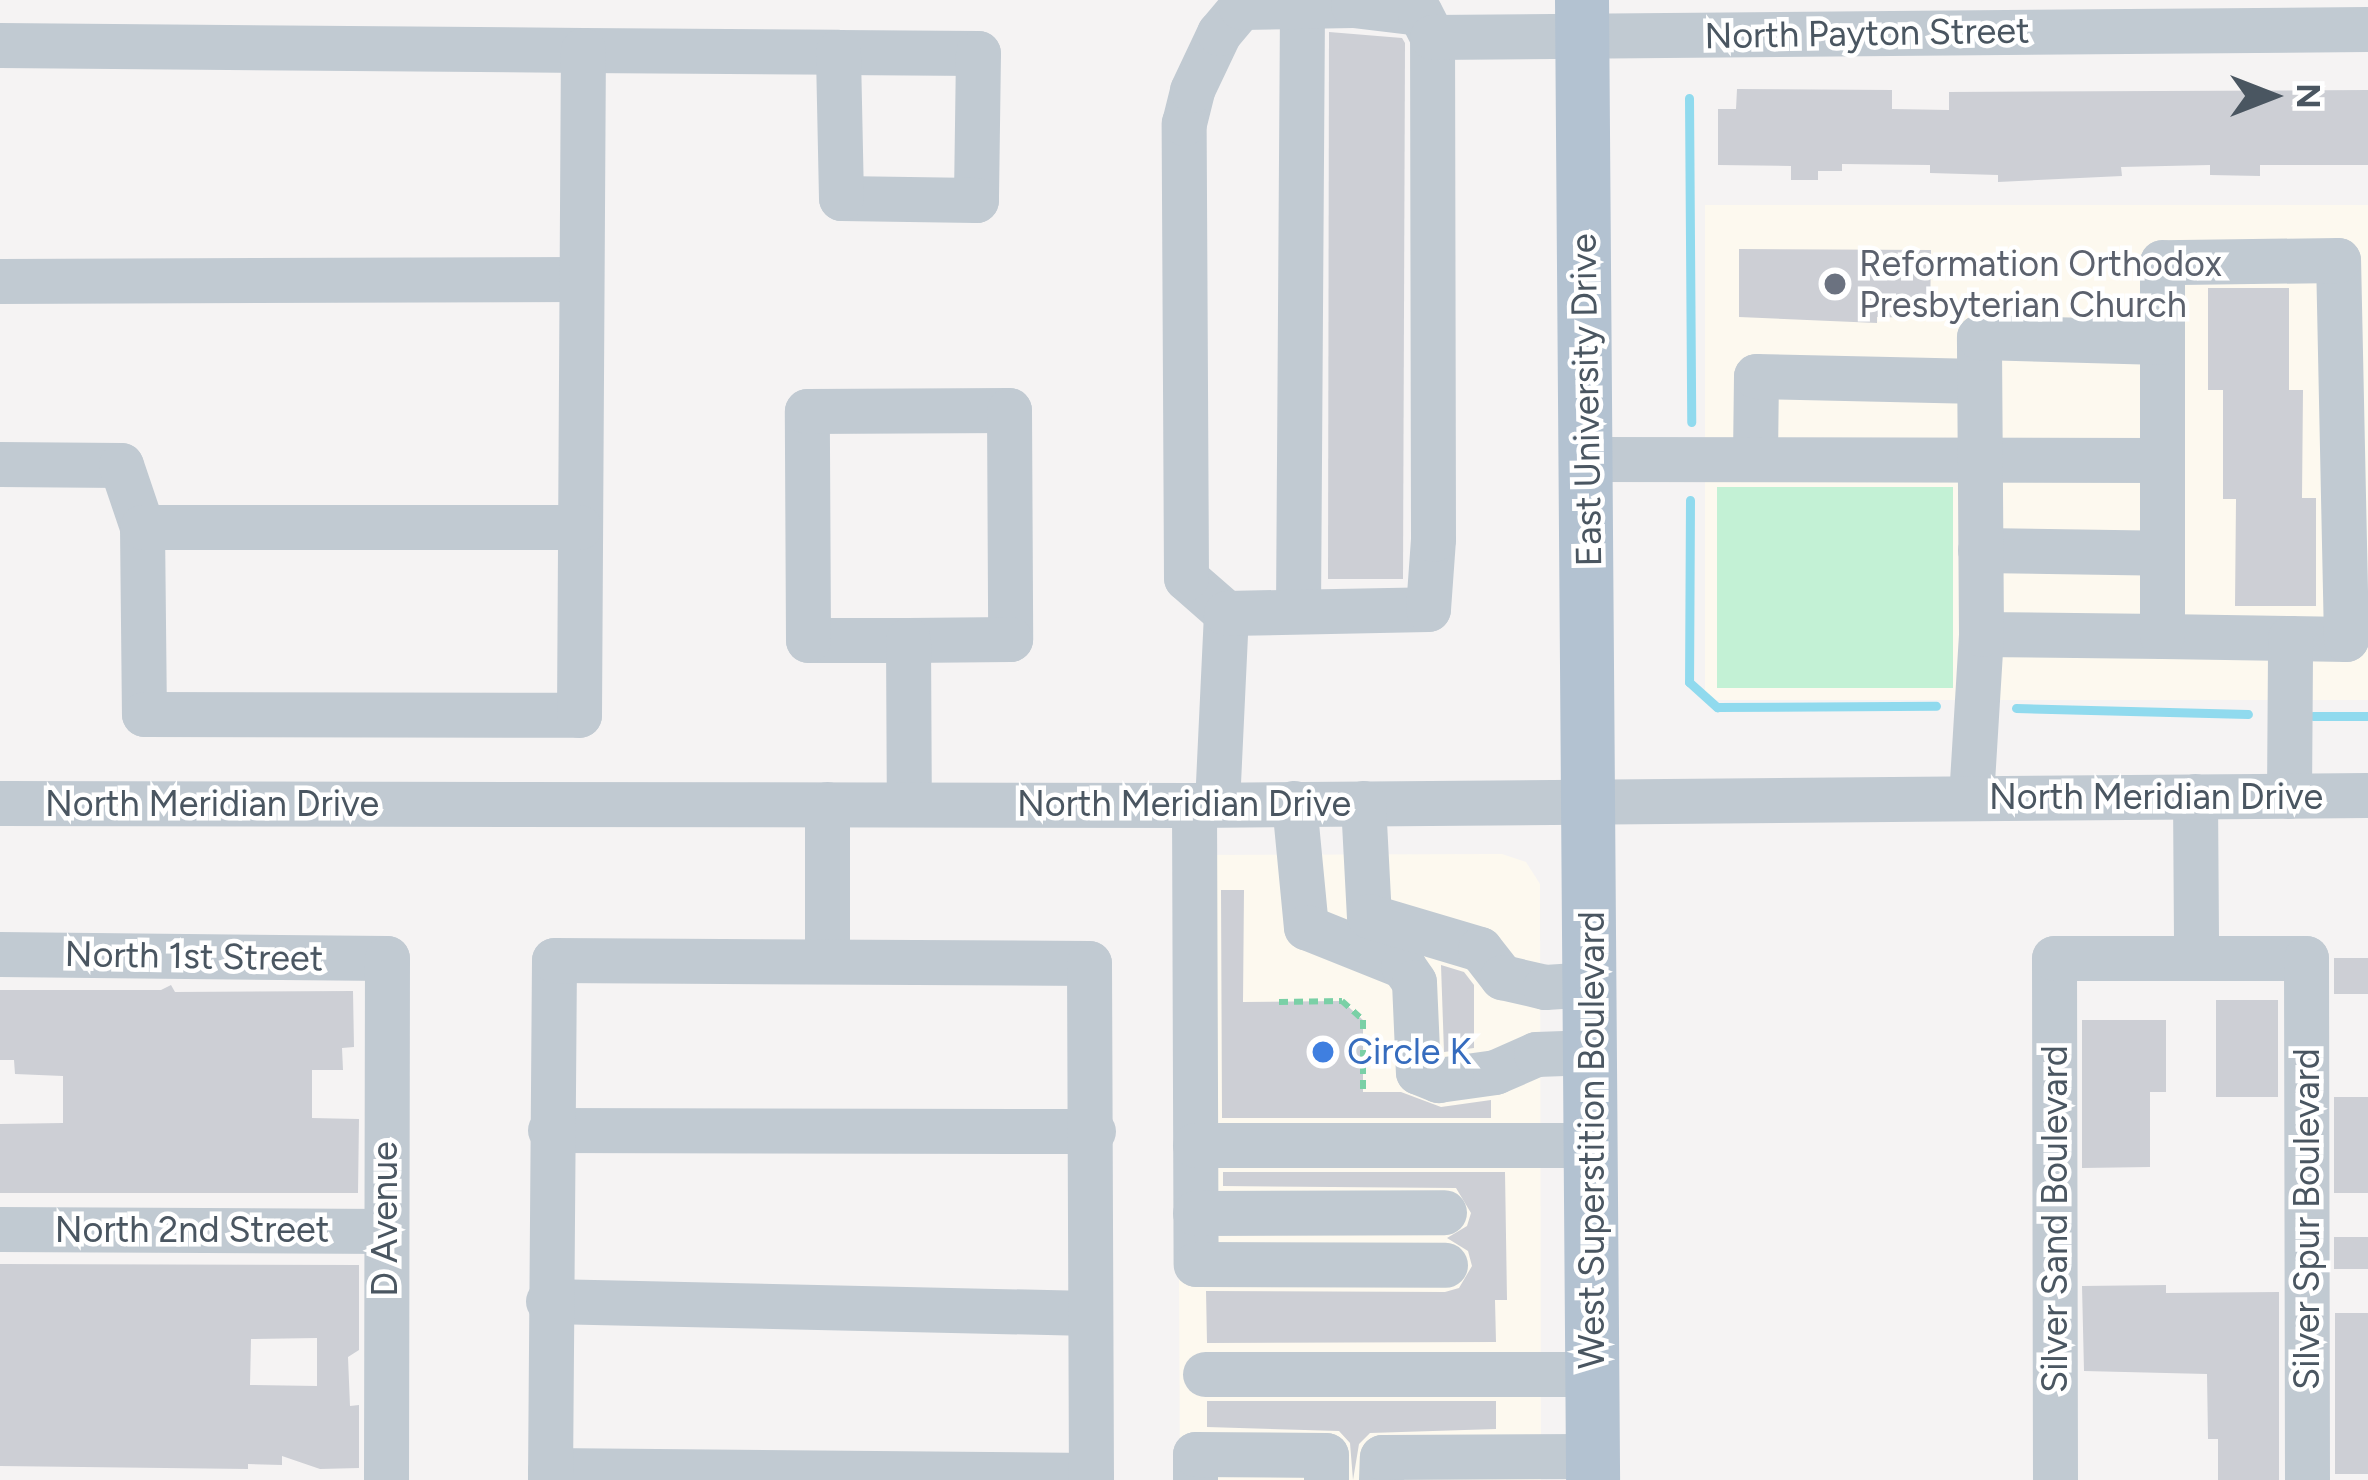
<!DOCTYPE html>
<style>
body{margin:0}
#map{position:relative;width:2368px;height:1480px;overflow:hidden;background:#f5f3f3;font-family:Figtree,sans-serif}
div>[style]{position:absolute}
.commercial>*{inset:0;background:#fdf9ef;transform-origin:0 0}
.green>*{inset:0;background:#c3f1d5;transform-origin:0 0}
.stream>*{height:9px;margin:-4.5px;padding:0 4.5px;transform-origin:4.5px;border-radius:4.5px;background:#90daee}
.building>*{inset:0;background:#cdcfd5;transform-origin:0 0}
.path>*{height:6px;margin-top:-3px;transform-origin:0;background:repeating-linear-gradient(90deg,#7ad0a6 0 9px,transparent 0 15px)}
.minor>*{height:45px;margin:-22.5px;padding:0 22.5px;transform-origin:22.5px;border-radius:22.5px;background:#c1cad2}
.major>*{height:54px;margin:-27px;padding:0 27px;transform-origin:27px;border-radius:27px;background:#b3c2d1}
.dots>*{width:33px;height:33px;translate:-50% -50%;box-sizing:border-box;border:6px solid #fff;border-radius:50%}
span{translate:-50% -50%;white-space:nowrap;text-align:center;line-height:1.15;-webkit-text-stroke:9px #fff;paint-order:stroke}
.street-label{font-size:36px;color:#4a5661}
.worship-label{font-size:36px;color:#5b616d}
.left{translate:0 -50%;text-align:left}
.shop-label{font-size:36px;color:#366cbe}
.north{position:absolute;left:2212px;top:36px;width:120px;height:120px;-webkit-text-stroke:9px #fff;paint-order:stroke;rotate:90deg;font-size:33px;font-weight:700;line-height:48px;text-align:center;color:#4a5661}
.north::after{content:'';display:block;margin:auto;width:42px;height:54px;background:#4a5661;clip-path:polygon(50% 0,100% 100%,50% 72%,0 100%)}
</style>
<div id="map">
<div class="commercial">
<i style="left:2368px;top:205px;width:495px;height:663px;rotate:90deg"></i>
<i style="clip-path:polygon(1502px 854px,1526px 862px,1540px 884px,1541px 1480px,1180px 1480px,1177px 855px)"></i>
</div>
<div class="green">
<i style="left:1717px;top:487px;width:236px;height:201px"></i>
</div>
<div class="stream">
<i style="left:1689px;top:98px;width:324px;rotate:89.6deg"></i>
<i style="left:1690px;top:500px;width:182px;rotate:90.3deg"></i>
<i style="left:1689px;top:682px;width:38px;rotate:42deg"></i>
<i style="left:1717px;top:707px;width:219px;rotate:-0.3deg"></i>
<i style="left:2016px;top:708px;width:232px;rotate:1.5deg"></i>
<i style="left:2313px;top:716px;width:55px"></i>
</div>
<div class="building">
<i style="clip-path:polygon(1329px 32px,1402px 38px,1405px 43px,1403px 579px,1328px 579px)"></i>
<i style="clip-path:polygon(1737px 89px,1892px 90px,1892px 109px,1949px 110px,1949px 92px,2368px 90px,2368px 165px,2260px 165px,2260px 176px,2210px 175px,2210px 165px,2121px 167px,2122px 176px,1998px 182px,1998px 175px,1930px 173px,1930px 165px,1842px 164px,1842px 171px,1818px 171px,1818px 180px,1791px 180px,1791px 166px,1718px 165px,1718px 109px,1736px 109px)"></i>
<i style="clip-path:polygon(1739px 249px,1931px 250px,1930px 318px,1877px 317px,1877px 323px,1739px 317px)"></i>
<i style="clip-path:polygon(2208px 288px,2289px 288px,2289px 390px,2303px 390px,2302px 498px,2316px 498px,2316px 606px,2235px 606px,2236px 499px,2223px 499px,2223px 390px,2208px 390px)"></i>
<i style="clip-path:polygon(1221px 890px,1244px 890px,1243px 1002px,1342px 1001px,1363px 1020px,1363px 1092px,1401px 1092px,1441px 1107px,1491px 1100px,1491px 1118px,1222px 1118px)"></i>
<i style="left:2334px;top:958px;width:34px;height:36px"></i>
<i style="clip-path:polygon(1441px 965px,1464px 972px,1474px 985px,1474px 1048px,1444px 1052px)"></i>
<i style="clip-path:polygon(171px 985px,175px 992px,353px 991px,354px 1047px,342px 1048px,343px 1070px,312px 1070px,312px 1118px,359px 1119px,358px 1193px,0 1193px,0 1124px,63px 1123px,63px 1076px,15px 1074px,14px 1060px,0 1060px,0 990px,161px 990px)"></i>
<i style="left:2216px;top:1000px;width:62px;height:97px"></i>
<i style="clip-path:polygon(2082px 1020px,2166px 1020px,2166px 1092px,2150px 1092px,2150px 1167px,2082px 1168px)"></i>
<i style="left:2334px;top:1097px;width:34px;height:96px"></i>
<i style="clip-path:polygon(1223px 1172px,1505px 1172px,1507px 1300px,1495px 1300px,1496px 1342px,1207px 1343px,1206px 1291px,1445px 1292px,1459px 1288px,1472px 1266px,1468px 1251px,1447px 1238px,1467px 1226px,1471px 1213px,1456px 1188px,1223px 1186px)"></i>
<i style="left:2368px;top:1237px;width:32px;height:34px;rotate:90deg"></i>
<i style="clip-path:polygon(evenodd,0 1264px,359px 1265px,359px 1350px,348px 1357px,350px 1406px,359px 1405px,359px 1468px,320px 1469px,282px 1456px,282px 1465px,248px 1464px,248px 1469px,0 1466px,0 1264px,317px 1338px,317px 1386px,250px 1385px,251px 1339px,317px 1338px)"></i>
<i style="clip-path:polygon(2166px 1285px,2166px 1293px,2279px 1292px,2279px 1480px,2218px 1480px,2218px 1439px,2208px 1439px,2207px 1374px,2084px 1371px,2082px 1286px)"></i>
<i style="left:2335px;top:1313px;width:33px;height:161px"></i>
<i style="clip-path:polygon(1207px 1401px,1496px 1401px,1496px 1429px,1370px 1433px,1359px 1444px,1353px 1480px,1350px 1443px,1339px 1431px,1207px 1427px)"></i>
</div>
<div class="path">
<i style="left:1279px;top:1002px;width:63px;rotate:-0.9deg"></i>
<i style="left:1342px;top:1001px;width:28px;rotate:42deg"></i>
<i style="left:1363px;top:1020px;width:72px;rotate:90deg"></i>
</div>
<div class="minor">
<i style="left:0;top:45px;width:583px;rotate:0.49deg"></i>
<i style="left:583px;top:50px;width:255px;rotate:0.4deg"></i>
<i style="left:838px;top:52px;width:140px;rotate:0.4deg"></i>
<i style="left:978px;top:53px;width:147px;rotate:90.8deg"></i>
<i style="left:976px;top:200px;width:135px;rotate:-179.2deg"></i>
<i style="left:841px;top:198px;width:146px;rotate:-91.2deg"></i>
<i style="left:0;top:281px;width:581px;rotate:-0.2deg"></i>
<i style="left:1755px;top:457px;width:81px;rotate:-89.3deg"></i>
<i style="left:1756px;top:376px;width:223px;rotate:1.3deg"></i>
<i style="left:1587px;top:459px;width:575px;rotate:0.1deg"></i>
<i style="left:0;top:464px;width:121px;rotate:0.5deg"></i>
<i style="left:121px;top:465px;width:65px;rotate:71.3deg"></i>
<i style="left:142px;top:527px;width:187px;rotate:89.4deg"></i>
<i style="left:144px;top:714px;width:435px;rotate:0.1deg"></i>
<i style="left:579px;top:715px;width:665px;rotate:-89.66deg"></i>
<i style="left:142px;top:527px;width:437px"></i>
<i style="left:1980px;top:550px;width:182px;rotate:0.9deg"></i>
<i style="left:1298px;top:611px;width:605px;rotate:-89.62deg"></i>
<i style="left:1226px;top:613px;width:53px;rotate:-138.8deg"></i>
<i style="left:1186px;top:578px;width:455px;rotate:-90.3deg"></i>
<i style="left:1184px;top:123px;width:34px;rotate:-76deg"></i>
<i style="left:1192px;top:90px;width:63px;rotate:-64.7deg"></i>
<i style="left:1219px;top:33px;width:34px;rotate:-50deg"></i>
<i style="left:1241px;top:7px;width:112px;rotate:-1deg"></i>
<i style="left:1353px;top:5px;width:67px;rotate:6.8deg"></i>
<i style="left:1420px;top:13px;width:27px;rotate:63deg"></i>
<i style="left:1981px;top:634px;width:181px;rotate:0.6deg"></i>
<i style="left:2162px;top:636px;width:128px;rotate:0.9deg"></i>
<i style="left:2290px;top:638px;width:56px;rotate:1deg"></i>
<i style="left:2346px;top:639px;width:379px;rotate:-91.2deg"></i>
<i style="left:2338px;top:260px;width:176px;rotate:179.3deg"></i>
<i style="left:2162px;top:262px;width:374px;rotate:90deg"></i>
<i style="left:908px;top:640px;width:100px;rotate:180deg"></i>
<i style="left:808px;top:640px;width:229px;rotate:-90.3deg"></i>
<i style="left:807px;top:411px;width:202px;rotate:-0.3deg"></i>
<i style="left:1009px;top:410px;width:229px;rotate:89.7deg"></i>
<i style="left:1010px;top:639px;width:102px;rotate:179.4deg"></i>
<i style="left:908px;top:640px;width:164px;rotate:89.7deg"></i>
<i style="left:2195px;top:796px;width:162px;rotate:89.6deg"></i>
<i style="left:2289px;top:796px;width:158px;rotate:-89.6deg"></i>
<i style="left:1971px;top:798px;width:164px;rotate:-86.5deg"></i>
<i style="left:1981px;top:634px;width:297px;rotate:-90.4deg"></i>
<i style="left:1979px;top:337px;width:182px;rotate:1.6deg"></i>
<i style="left:0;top:803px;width:1194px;rotate:0.1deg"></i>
<i style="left:1194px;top:805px;width:1174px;rotate:-0.49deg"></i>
<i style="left:1294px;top:803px;width:125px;rotate:84.5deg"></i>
<i style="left:1306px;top:927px;width:105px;rotate:21.9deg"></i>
<i style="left:1403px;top:966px;width:19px;rotate:55deg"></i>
<i style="left:1414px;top:982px;width:90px;rotate:87.5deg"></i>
<i style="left:1418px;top:1072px;width:22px;rotate:22deg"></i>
<i style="left:1438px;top:1080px;width:58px;rotate:-8deg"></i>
<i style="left:1495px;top:1072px;width:45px;rotate:-23.7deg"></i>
<i style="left:1536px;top:1054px;width:56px;rotate:-2deg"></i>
<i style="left:1363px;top:803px;width:113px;rotate:87deg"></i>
<i style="left:1369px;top:916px;width:116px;rotate:16.6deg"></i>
<i style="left:1480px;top:949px;width:36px;rotate:52deg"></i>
<i style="left:1502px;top:977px;width:44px;rotate:13.1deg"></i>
<i style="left:1545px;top:987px;width:47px;rotate:-3.7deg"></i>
<i style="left:1217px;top:804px;width:191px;rotate:-87.3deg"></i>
<i style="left:1226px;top:613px;width:202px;rotate:-1.1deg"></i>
<i style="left:1428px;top:609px;width:70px;rotate:-85.9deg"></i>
<i style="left:1433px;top:539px;width:502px;rotate:-90.11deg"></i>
<i style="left:1432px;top:37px;width:936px;rotate:-0.49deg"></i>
<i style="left:1194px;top:805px;width:459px;rotate:89.8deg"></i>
<i style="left:1196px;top:1264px;width:249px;rotate:0.2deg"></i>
<i style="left:0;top:954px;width:387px;rotate:0.6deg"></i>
<i style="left:387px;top:958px;width:522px;rotate:90.11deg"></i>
<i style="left:827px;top:960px;width:156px;rotate:-90deg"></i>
<i style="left:550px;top:1130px;width:543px;rotate:0.11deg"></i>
<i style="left:1195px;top:1145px;width:397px"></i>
<i style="left:1195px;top:1213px;width:249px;rotate:-0.2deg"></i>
<i style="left:0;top:1229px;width:384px;rotate:0.3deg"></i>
<i style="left:548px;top:1301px;width:541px;rotate:1.27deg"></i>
<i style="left:1205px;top:1374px;width:388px"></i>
<i style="left:550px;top:1470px;width:541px;rotate:0.53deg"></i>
<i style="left:550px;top:1480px;width:520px;rotate:-89.56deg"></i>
<i style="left:554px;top:960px;width:535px;rotate:0.32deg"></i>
<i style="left:1089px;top:963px;width:517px;rotate:89.78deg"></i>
<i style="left:1195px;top:1480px;width:26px;rotate:-90deg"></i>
<i style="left:1195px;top:1454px;width:131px;rotate:0.4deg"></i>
<i style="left:1326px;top:1455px;width:25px;rotate:90deg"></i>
<i style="left:1381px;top:1480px;width:23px;rotate:-88deg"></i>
<i style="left:1382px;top:1457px;width:211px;rotate:-0.3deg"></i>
<i style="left:2055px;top:1480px;width:522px;rotate:-90.11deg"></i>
<i style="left:2054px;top:958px;width:252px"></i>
<i style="left:2306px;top:958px;width:522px;rotate:89.89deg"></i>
</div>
<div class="major">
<i style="left:1582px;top:0;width:1480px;rotate:89.57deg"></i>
</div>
<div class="dots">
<i style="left:1835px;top:284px;background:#6b7280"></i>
<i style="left:1323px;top:1052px;background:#3f7fe0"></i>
</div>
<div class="street-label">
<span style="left:1867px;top:33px;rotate:-1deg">North Payton Street</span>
<span style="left:1586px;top:400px;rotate:-91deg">East University Drive</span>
<span style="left:2156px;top:797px">North Meridian Drive</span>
<span style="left:212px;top:804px">North Meridian Drive</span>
<span style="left:1184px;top:804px">North Meridian Drive</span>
<span style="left:194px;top:956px;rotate:1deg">North 1st Street</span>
<span style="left:1592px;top:1140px;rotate:-90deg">West Superstition Boulevard</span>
<span style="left:385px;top:1219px;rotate:-90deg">D Avenue</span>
<span style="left:2055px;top:1219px;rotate:-90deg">Silver Sand Boulevard</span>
<span style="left:2307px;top:1219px;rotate:-90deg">Silver Spur Boulevard</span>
<span style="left:192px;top:1230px">North 2nd Street</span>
</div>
<div class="worship-label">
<span class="left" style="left:1859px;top:284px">Reformation Orthodox<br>Presbyterian Church</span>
</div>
<div class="shop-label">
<span class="left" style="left:1347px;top:1052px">Circle K</span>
</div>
<div class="north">N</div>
</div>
